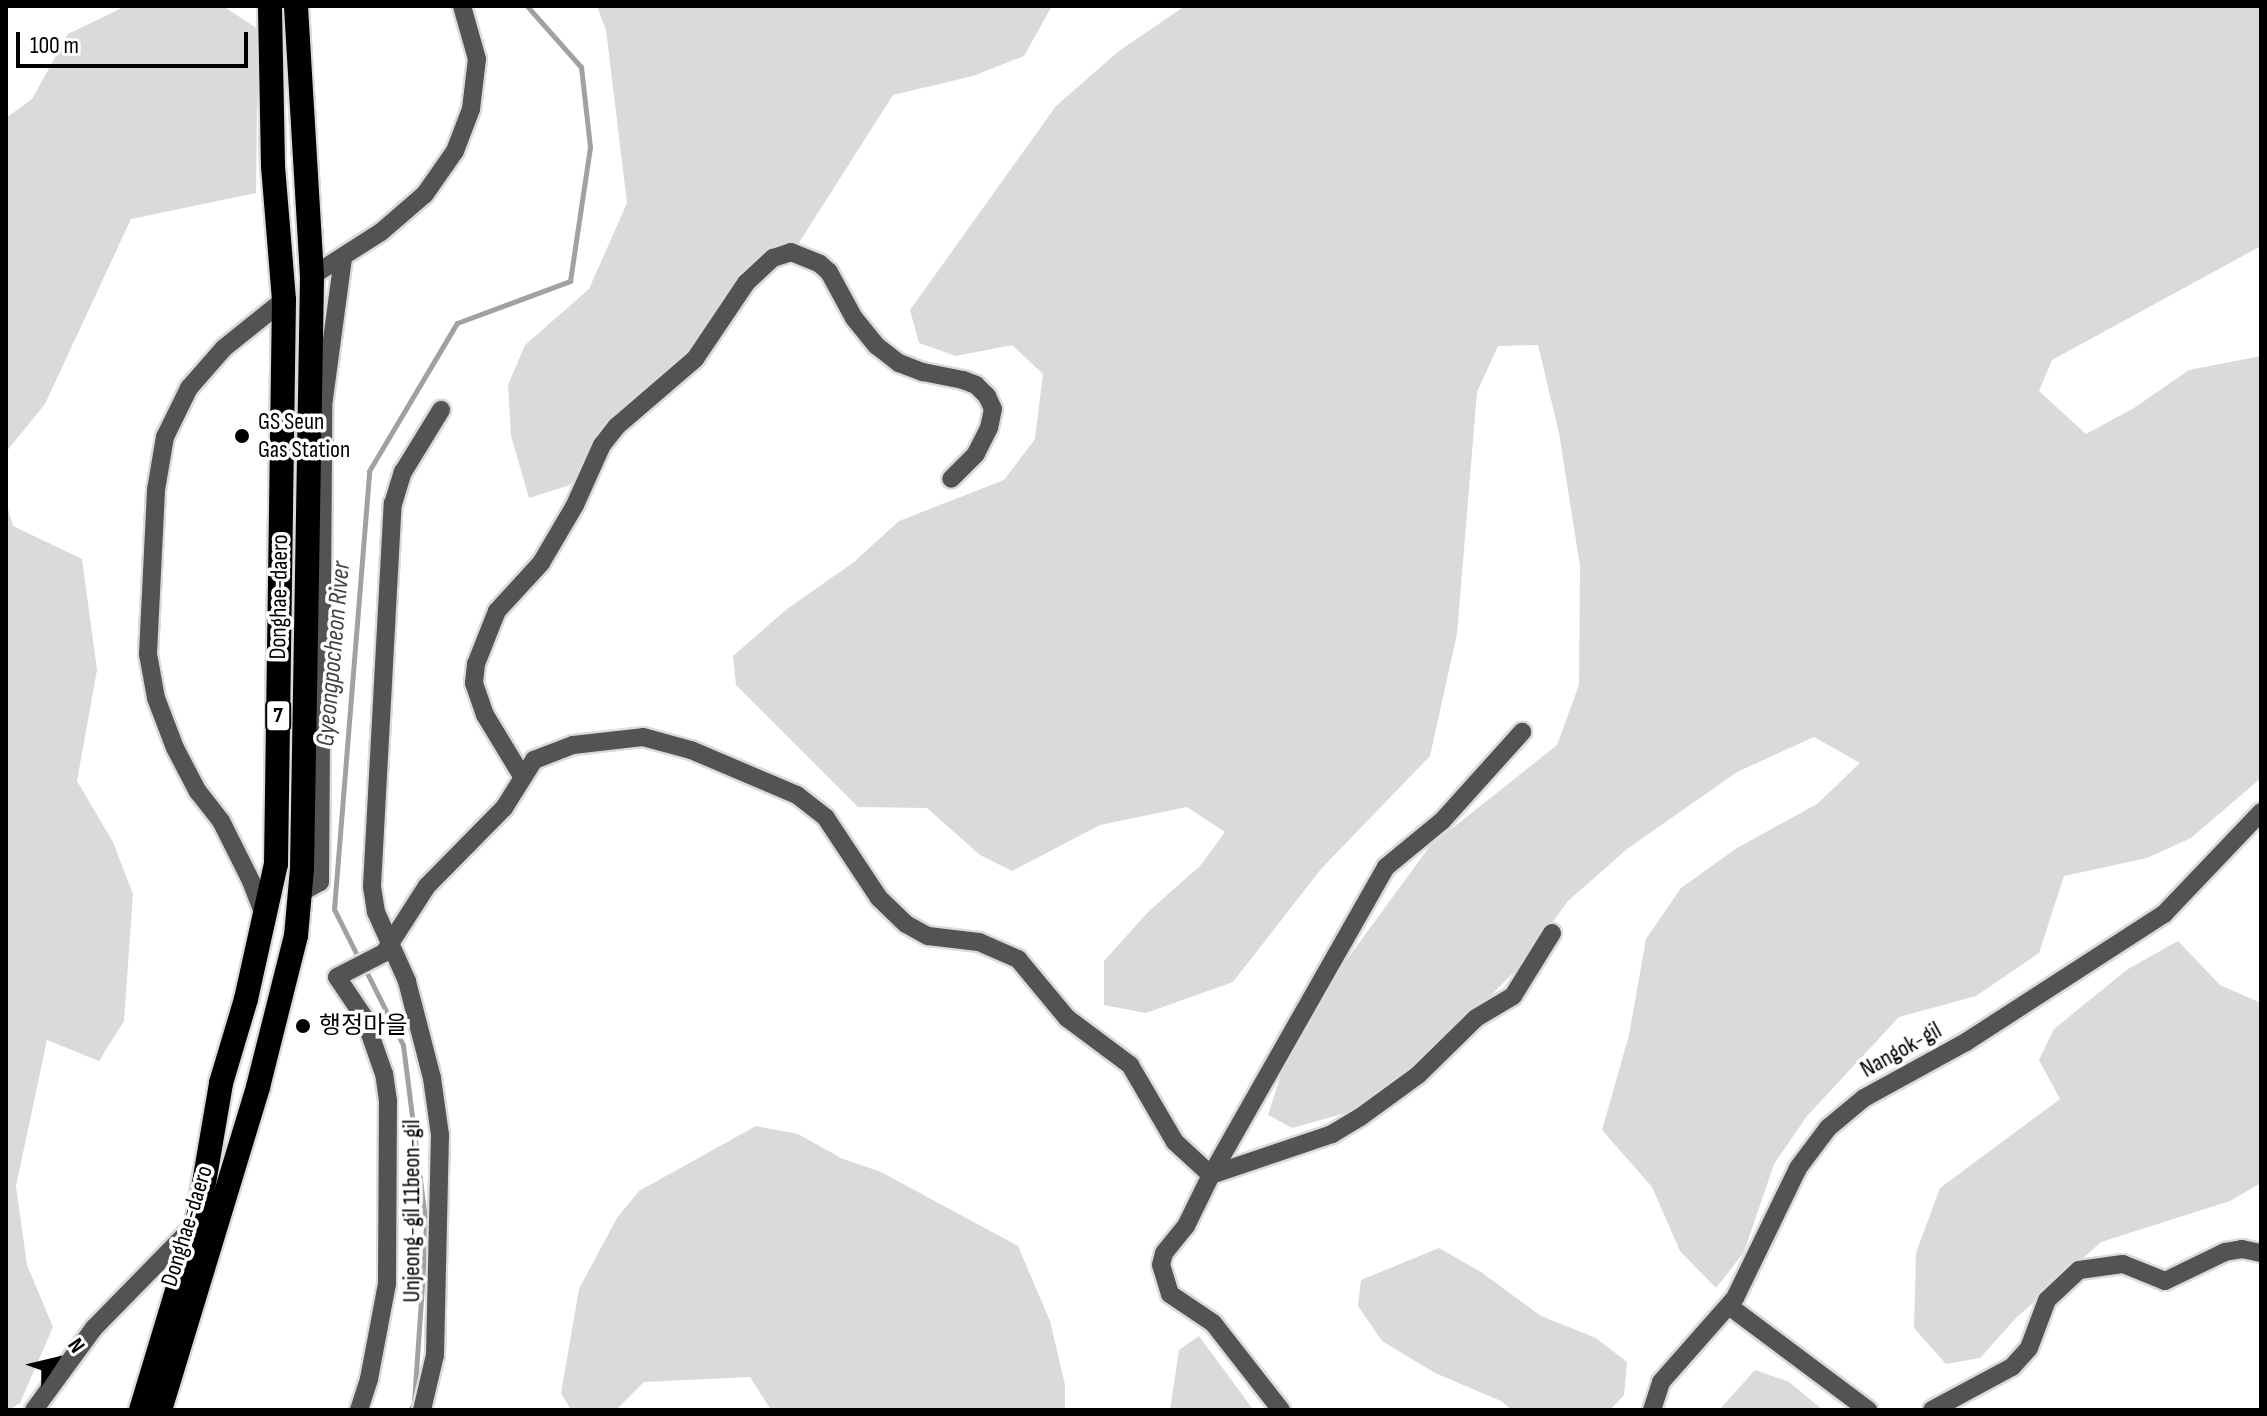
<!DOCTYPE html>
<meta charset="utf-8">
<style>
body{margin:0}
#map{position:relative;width:2267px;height:1416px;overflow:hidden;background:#fff;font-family:"Sofia Sans Condensed","Noto Sans KR",sans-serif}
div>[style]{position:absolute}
.green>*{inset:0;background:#dadada}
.stream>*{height:5px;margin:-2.5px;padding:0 2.5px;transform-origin:2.5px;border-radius:2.5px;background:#a1a1a1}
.roads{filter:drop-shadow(2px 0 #dbdbdb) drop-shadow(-2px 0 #dbdbdb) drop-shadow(0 2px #dbdbdb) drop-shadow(0 -2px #dbdbdb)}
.minor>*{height:18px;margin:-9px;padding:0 9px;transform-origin:9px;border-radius:9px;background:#535353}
.highway>*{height:24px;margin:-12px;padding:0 12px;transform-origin:12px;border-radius:12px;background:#000}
.dots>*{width:22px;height:22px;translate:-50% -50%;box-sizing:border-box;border:4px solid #fff;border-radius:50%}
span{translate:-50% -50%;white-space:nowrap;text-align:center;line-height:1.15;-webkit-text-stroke:7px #fff;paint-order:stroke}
.shield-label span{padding:2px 6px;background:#fff;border:2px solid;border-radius:6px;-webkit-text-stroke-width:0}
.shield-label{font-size:22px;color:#000;font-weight:700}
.poi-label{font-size:24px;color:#000}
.left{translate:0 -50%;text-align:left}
.street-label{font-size:24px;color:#000}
.water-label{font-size:26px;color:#424242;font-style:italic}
.frame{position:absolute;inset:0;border:8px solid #000;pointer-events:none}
.north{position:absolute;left:16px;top:1320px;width:80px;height:80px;-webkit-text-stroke:6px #fff;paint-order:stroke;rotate:55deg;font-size:22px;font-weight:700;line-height:32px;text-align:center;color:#000}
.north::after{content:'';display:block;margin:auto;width:28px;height:36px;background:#000;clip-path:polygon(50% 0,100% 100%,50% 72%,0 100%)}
.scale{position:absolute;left:16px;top:32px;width:232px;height:36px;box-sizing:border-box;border:4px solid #000;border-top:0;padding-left:10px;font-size:24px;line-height:28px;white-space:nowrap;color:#000;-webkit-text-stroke:6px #fff;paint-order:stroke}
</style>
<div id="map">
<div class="green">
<i style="clip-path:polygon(126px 6px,223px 6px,258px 29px,256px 193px,131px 219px,45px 404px,6px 452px,6px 118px,32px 99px,68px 34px)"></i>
<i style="clip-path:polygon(597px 6px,1052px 6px,1024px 56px,973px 76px,893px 95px,788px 260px,719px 317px,669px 381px,616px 428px,570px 485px,529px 498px,511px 436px,508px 385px,525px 345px,589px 289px,627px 203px,606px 30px)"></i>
<i style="clip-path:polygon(1185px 6px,2261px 6px,2261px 246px,2052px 360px,2039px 391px,2086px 434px,2134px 408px,2189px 370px,2261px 356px,2261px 778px,2191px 838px,2147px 858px,2064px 876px,2039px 953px,1976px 996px,1899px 1017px,1807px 1116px,1774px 1164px,1744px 1252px,1716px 1288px,1680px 1251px,1652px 1187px,1602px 1130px,1629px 1035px,1646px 939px,1681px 888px,1737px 848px,1817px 804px,1860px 763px,1814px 737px,1737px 772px,1627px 849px,1568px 901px,1522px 964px,1409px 1078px,1356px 1110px,1292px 1128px,1268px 1115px,1292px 1040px,1340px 969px,1430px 846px,1557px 745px,1579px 685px,1580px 566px,1559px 433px,1538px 345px,1498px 346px,1477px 392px,1457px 634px,1430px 756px,1321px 869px,1233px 982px,1146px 1013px,1104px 1005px,1104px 961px,1148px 912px,1200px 866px,1225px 832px,1187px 807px,1100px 825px,1012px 871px,980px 855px,927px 808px,858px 807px,736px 685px,733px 656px,787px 609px,854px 562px,899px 521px,1004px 480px,1035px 439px,1043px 374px,1012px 345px,956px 356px,919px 343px,910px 310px,1056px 106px,1119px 51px)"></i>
<i style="clip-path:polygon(6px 502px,13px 526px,82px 559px,97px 670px,77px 781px,113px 842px,133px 894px,124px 1021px,99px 1061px,47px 1040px,16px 1186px,27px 1265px,53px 1327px,20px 1403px,9px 1410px,6px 1410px)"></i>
<i style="clip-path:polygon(2178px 941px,2220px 985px,2261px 1003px,2261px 1183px,2230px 1201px,2101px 1242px,2016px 1318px,1980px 1358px,1946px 1364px,1914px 1328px,1916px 1253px,1940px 1188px,2060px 1099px,2039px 1060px,2054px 1029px,2128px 969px)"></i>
<i style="clip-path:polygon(756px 1126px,798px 1134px,841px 1158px,881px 1172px,1018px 1246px,1050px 1321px,1065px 1385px,1065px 1410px,771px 1410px,750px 1377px,644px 1382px,617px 1409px,571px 1410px,561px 1393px,579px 1289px,617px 1218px,639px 1191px)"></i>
<i style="clip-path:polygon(1439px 1248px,1481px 1272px,1541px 1316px,1596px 1338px,1627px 1362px,1624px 1395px,1610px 1410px,1512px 1410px,1501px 1401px,1435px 1373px,1382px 1341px,1358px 1306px,1361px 1280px)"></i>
<i style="clip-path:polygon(1199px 1336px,1252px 1408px,1253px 1410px,1170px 1410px,1179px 1350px)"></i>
<i style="clip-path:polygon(1755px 1370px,1789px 1382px,1823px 1410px,1719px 1410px)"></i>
</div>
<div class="stream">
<i style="left:360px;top:961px;width:58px;rotate:-116.6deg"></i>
<i style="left:334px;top:909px;width:439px;rotate:-85.4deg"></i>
<i style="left:369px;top:471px;width:172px;rotate:-59.3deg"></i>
<i style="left:457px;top:323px;width:121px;rotate:-20.4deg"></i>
<i style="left:570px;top:281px;width:135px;rotate:-81.5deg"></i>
<i style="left:590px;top:147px;width:81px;rotate:-96.4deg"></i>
<i style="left:581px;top:67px;width:81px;rotate:-131.5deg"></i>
<i style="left:365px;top:969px;width:85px;rotate:63.4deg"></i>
<i style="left:403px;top:1045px;width:182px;rotate:82.8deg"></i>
<i style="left:426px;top:1226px;width:178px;rotate:93.9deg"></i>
<i style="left:414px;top:1404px;width:7px;rotate:124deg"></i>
</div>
<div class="roads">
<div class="minor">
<i style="left:312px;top:276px;width:82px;rotate:-32.5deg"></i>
<i style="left:381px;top:232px;width:58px;rotate:-40.8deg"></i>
<i style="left:425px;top:194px;width:52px;rotate:-55.1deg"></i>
<i style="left:455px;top:151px;width:45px;rotate:-69.1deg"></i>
<i style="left:471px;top:109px;width:50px;rotate:-83.2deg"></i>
<i style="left:477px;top:59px;width:55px;rotate:-105.8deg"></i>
<i style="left:522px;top:776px;width:71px;rotate:-121.2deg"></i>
<i style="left:485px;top:715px;width:34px;rotate:-109deg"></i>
<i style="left:474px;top:683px;width:19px;rotate:-84deg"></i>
<i style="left:476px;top:664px;width:57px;rotate:-68.4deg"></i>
<i style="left:497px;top:611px;width:65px;rotate:-47.5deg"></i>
<i style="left:541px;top:563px;width:67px;rotate:-59.6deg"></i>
<i style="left:575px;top:505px;width:66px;rotate:-65.8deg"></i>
<i style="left:602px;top:445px;width:24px;rotate:-52deg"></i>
<i style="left:617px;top:426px;width:103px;rotate:-40.7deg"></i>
<i style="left:695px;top:359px;width:92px;rotate:-56.1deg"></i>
<i style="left:746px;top:283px;width:37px;rotate:-43deg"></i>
<i style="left:773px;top:258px;width:19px;rotate:-18deg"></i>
<i style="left:791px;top:252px;width:31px;rotate:22deg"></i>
<i style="left:820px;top:264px;width:12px;rotate:42deg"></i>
<i style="left:829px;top:272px;width:52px;rotate:61.5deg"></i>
<i style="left:854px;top:318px;width:36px;rotate:51deg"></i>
<i style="left:877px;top:346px;width:28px;rotate:38deg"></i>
<i style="left:899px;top:363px;width:26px;rotate:21deg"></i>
<i style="left:923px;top:372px;width:41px;rotate:11.3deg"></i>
<i style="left:963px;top:380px;width:14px;rotate:21deg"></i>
<i style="left:976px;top:385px;width:16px;rotate:45deg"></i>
<i style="left:987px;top:396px;width:14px;rotate:65deg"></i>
<i style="left:993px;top:409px;width:19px;rotate:102deg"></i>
<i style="left:989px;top:428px;width:29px;rotate:117deg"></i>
<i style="left:976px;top:454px;width:35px;rotate:135deg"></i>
<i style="left:299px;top:894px;width:24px;rotate:-30deg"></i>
<i style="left:320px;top:882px;width:476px;rotate:-89.6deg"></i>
<i style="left:323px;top:406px;width:149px;rotate:-82.3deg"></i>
<i style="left:264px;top:915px;width:36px;rotate:-111deg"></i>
<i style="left:251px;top:881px;width:67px;rotate:-116.6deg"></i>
<i style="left:221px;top:821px;width:37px;rotate:-128deg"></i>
<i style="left:198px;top:792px;width:50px;rotate:-117.6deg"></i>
<i style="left:175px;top:748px;width:53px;rotate:-110.8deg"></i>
<i style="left:156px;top:698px;width:45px;rotate:-100.3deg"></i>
<i style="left:148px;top:654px;width:164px;rotate:-87.2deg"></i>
<i style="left:156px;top:490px;width:54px;rotate:-80.4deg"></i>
<i style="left:165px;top:437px;width:55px;rotate:-63.9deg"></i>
<i style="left:189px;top:388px;width:53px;rotate:-48.8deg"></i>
<i style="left:224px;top:348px;width:77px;rotate:-38.7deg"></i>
<i style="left:1211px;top:1175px;width:128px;rotate:-18.7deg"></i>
<i style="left:1332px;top:1134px;width:31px;rotate:-31deg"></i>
<i style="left:1359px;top:1118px;width:73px;rotate:-36.1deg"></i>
<i style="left:1418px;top:1075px;width:81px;rotate:-44.5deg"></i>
<i style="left:1476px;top:1018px;width:43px;rotate:-30.7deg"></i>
<i style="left:1513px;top:996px;width:74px;rotate:-58.2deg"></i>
<i style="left:1729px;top:1306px;width:174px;rotate:36.8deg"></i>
<i style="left:34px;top:1410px;width:102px;rotate:-53.8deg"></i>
<i style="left:94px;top:1328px;width:144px;rotate:-45.6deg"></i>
<i style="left:359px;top:1410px;width:33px;rotate:-72deg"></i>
<i style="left:369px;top:1379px;width:97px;rotate:-79.3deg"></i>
<i style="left:387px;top:1284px;width:183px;rotate:-89.7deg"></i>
<i style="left:388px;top:1101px;width:27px;rotate:-98deg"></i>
<i style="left:384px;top:1074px;width:60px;rotate:-109.3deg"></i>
<i style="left:364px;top:1017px;width:48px;rotate:-124deg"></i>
<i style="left:337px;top:977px;width:53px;rotate:-27.1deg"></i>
<i style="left:384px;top:953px;width:80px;rotate:-57.3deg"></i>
<i style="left:427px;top:886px;width:110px;rotate:-45.4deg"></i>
<i style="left:504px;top:808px;width:57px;rotate:-58deg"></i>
<i style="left:534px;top:760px;width:42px;rotate:-21deg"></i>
<i style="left:573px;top:745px;width:70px;rotate:-6.5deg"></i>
<i style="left:643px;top:737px;width:50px;rotate:15.2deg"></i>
<i style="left:691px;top:750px;width:115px;rotate:23deg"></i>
<i style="left:797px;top:795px;width:37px;rotate:38deg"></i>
<i style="left:826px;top:818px;width:96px;rotate:56.5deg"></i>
<i style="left:879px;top:898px;width:37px;rotate:44deg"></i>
<i style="left:906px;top:924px;width:25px;rotate:29deg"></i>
<i style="left:928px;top:936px;width:51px;rotate:6.7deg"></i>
<i style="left:979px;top:942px;width:43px;rotate:23.6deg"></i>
<i style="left:1018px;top:959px;width:77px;rotate:50.3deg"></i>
<i style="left:1067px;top:1018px;width:79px;rotate:36.7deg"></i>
<i style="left:1130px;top:1065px;width:89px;rotate:59.7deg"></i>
<i style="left:1175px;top:1142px;width:49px;rotate:42.5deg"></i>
<i style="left:422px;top:1410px;width:57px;rotate:-76.7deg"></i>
<i style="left:435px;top:1355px;width:220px;rotate:-88.7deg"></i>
<i style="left:440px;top:1135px;width:58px;rotate:-98deg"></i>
<i style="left:432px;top:1078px;width:100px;rotate:-104.5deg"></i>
<i style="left:407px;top:981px;width:76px;rotate:-114.2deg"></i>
<i style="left:376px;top:912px;width:26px;rotate:-99deg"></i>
<i style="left:372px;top:886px;width:383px;rotate:-86.9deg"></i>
<i style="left:393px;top:504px;width:34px;rotate:-73deg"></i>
<i style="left:403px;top:472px;width:73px;rotate:-58.5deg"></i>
<i style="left:1281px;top:1410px;width:110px;rotate:-128deg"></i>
<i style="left:1213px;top:1323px;width:52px;rotate:-146deg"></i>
<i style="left:1170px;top:1294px;width:30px;rotate:-107deg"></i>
<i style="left:1161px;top:1265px;width:12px;rotate:-76deg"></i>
<i style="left:1164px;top:1253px;width:35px;rotate:-51deg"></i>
<i style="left:1186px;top:1226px;width:57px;rotate:-63.9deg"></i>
<i style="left:1211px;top:1175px;width:354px;rotate:-60.4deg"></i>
<i style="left:1386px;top:867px;width:72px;rotate:-39.4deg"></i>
<i style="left:1442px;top:821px;width:120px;rotate:-48deg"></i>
<i style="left:1652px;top:1410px;width:29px;rotate:-72deg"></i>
<i style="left:1661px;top:1382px;width:112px;rotate:-48.6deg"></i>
<i style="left:1735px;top:1298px;width:144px;rotate:-64.1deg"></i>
<i style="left:1798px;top:1168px;width:50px;rotate:-53.1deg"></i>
<i style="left:1828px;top:1128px;width:47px;rotate:-39.8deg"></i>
<i style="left:1864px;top:1098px;width:116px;rotate:-28.8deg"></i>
<i style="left:1966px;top:1042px;width:236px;rotate:-32.9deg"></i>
<i style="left:2164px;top:914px;width:141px;rotate:-46.4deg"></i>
<i style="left:1932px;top:1410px;width:91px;rotate:-28.3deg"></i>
<i style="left:2012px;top:1367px;width:25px;rotate:-48deg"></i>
<i style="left:2029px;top:1348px;width:51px;rotate:-69.4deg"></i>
<i style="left:2047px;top:1300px;width:44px;rotate:-43.2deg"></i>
<i style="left:2079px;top:1270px;width:44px;rotate:-7.8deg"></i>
<i style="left:2123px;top:1264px;width:45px;rotate:22deg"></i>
<i style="left:2165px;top:1281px;width:67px;rotate:-25.8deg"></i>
<i style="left:2225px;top:1252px;width:17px;rotate:-10deg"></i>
<i style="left:2242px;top:1249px;width:19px;rotate:12deg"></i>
</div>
<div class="highway">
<i style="left:141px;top:1410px;width:194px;rotate:-73.2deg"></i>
<i style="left:197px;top:1224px;width:143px;rotate:-80.3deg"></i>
<i style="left:221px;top:1083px;width:88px;rotate:-73.4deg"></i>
<i style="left:246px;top:999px;width:138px;rotate:-77.5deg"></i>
<i style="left:276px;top:864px;width:564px;rotate:-89.19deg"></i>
<i style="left:284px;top:300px;width:135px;rotate:-94.7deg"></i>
<i style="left:273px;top:165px;width:159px;rotate:-91.1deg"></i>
<i style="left:160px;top:1410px;width:338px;rotate:-73.1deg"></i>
<i style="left:258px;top:1087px;width:156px;rotate:-75.9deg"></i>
<i style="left:296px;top:936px;width:67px;rotate:-84.9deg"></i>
<i style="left:302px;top:869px;width:593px;rotate:-89.03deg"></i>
<i style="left:312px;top:276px;width:270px;rotate:-93.4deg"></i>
</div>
</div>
<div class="dots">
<i style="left:242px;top:436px;background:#000"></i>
<i style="left:303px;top:1026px;background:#000"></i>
</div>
<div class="shield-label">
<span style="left:278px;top:716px">7</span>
</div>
<div class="poi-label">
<span class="left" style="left:258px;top:436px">GS Seun<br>Gas Station</span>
<span class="left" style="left:319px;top:1026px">행정마을</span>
</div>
<div class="street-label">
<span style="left:279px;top:597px;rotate:-89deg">Donghae-daero</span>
<span style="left:1901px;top:1050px;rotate:-29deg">Nangok-gil</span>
<span style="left:412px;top:1211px;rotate:-90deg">Unjeong-gil 11beon-gil</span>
<span style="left:187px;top:1226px;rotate:-73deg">Donghae-daero</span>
</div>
<div class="water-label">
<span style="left:334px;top:654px;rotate:-85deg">Gyeongpocheon River</span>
</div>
<div class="frame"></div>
<div class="north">N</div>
<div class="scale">100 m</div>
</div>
